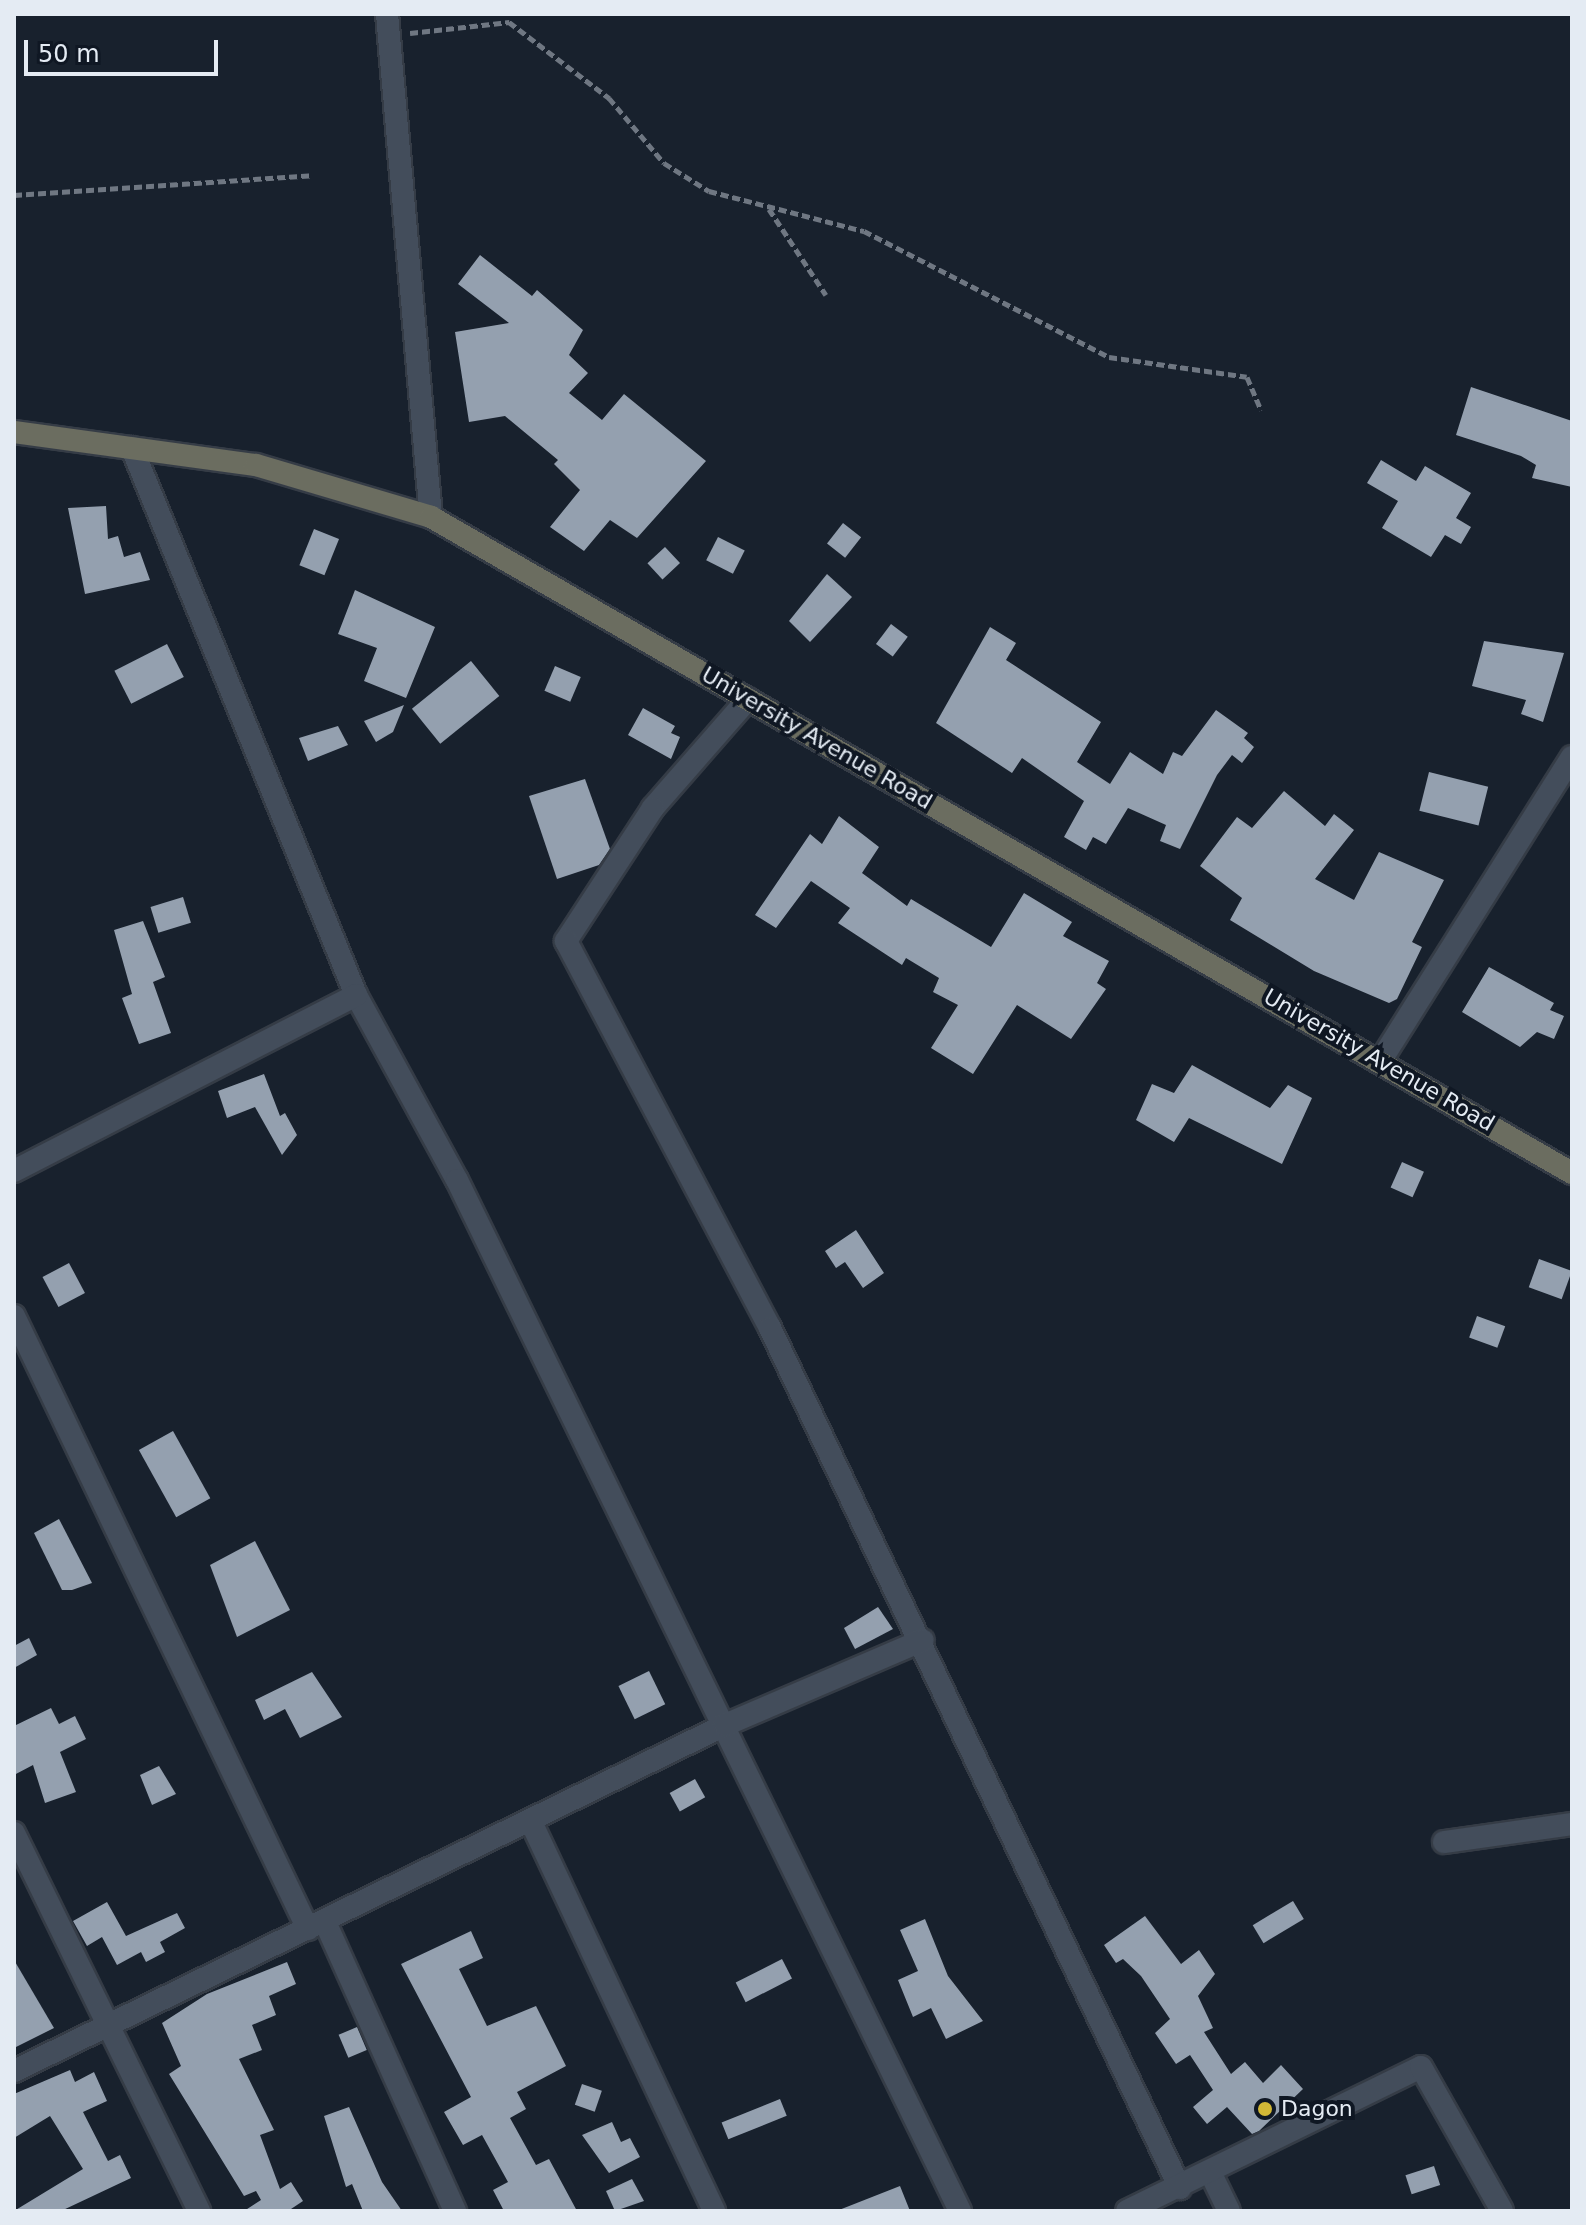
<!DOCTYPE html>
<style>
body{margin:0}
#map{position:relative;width:1586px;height:2225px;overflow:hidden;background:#18212d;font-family:"DejaVu Sans",sans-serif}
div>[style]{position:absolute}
.building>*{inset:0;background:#94a0af;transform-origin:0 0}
.path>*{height:5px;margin-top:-2.5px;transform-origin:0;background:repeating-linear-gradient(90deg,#6f7782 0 8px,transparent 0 12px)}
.roads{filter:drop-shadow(2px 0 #353c46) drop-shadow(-2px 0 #353c46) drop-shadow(0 2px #353c46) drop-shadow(0 -2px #353c46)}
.minor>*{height:22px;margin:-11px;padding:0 11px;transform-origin:11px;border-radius:11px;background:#434d5b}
.tertiary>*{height:22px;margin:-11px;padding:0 11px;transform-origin:11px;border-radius:11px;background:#434d5b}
.secondary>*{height:22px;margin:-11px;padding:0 11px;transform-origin:11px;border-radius:11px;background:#6b6d60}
.dots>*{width:22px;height:22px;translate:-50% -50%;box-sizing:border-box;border:4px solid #0f1723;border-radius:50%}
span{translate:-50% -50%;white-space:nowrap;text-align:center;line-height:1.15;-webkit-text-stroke:8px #0f1723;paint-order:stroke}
.street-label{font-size:22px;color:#e4ebf3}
.poi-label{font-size:22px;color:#e4ebf3}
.left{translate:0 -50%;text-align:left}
.frame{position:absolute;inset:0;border:16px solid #e4ebf3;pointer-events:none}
.scale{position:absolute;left:24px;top:40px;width:194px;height:36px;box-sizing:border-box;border:4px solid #e4ebf3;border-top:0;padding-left:10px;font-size:24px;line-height:28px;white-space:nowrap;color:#e4ebf3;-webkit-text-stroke:6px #0f1723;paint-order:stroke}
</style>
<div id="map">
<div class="building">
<i style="clip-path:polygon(480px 255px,532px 296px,537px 290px,583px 330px,569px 355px,588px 373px,569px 393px,602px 420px,624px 394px,706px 461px,637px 538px,610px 520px,584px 551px,550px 527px,580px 490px,554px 464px,558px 460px,505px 416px,469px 422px,455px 332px,509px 323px,458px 284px)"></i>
<i style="clip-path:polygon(1471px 387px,1572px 421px,1572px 487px,1532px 478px,1536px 465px,1521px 456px,1456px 435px)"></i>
<i style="clip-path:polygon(1381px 460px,1416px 481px,1425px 466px,1471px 493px,1456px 518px,1471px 527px,1461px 544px,1445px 535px,1431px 557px,1382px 528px,1398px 501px,1367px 483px)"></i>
<i style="clip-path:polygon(106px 506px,108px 539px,118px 536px,124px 557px,140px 552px,150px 580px,85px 594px,68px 508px)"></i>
<i style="left:843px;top:523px;width:23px;height:26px;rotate:38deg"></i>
<i style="left:314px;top:529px;width:27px;height:39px;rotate:22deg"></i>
<i style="left:718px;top:537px;width:30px;height:26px;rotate:27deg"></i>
<i style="left:665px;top:547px;width:22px;height:24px;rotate:47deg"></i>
<i style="clip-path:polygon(827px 574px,852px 597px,810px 642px,789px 621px)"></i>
<i style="clip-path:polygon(355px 590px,435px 627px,406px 698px,364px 681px,377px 648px,338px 634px)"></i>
<i style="left:891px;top:624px;width:21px;height:25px;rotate:37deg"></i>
<i style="clip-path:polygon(990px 627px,1016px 643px,1006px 660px,1101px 722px,1077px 762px,1110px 784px,1130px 752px,1163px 774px,1173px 752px,1182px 756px,1216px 710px,1248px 733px,1244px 738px,1254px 747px,1242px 763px,1232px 755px,1217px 775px,1180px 849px,1160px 841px,1166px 825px,1128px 808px,1106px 844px,1093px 837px,1086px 850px,1064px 837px,1084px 801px,1022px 758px,1012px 773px,936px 723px)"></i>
<i style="clip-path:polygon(1484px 641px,1564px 653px,1543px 722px,1521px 714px,1526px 700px,1472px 686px)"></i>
<i style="left:167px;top:644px;width:37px;height:59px;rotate:63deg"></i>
<i style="left:471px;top:661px;width:45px;height:76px;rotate:51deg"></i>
<i style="left:555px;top:666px;width:28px;height:27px;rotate:23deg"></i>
<i style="clip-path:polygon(404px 705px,393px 732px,376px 742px,364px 721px)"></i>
<i style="clip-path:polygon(643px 708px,675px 726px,671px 733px,680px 737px,671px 759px,628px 735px)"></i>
<i style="clip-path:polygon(338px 726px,348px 745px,308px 761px,299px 738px)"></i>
<i style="left:1429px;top:772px;width:61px;height:40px;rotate:14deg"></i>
<i style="clip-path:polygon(585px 779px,610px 849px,599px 865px,557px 879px,529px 796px)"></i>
<i style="clip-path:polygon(1284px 791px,1325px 826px,1334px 814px,1354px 830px,1315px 879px,1354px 900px,1379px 852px,1444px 880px,1412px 942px,1422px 947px,1397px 999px,1389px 1003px,1314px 971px,1230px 920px,1242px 898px,1200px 866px,1237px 817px,1252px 828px)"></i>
<i style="clip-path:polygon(839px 816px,879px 847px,862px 873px,907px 906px,911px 899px,991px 947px,1024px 893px,1072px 922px,1063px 936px,1109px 961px,1097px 983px,1106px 989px,1071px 1039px,1017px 1005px,973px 1074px,931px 1048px,958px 1005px,933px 992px,939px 978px,906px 958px,902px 965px,838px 923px,850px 908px,811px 881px,776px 928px,755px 915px,810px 834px,822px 844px)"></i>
<i style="left:183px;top:897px;width:27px;height:34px;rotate:73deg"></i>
<i style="clip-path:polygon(143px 921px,165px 977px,153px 982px,171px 1033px,139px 1044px,122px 998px,132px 994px,114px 930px)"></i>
<i style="clip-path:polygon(1489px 967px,1554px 1003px,1550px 1010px,1564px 1016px,1554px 1039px,1537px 1032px,1520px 1047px,1462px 1012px)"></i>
<i style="clip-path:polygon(1192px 1065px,1270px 1108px,1288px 1085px,1312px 1098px,1282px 1164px,1189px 1118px,1174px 1142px,1136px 1120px,1152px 1084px,1174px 1093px)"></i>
<i style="clip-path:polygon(264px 1074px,280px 1116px,285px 1113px,297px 1135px,282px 1155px,255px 1107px,227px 1118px,218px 1091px)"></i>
<i style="left:1402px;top:1162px;width:24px;height:28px;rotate:24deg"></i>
<i style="clip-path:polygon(856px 1230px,884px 1273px,863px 1288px,845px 1262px,836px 1268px,825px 1251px)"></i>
<i style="left:1539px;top:1259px;width:35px;height:30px;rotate:20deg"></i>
<i style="left:69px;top:1263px;width:34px;height:30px;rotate:62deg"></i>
<i style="left:1477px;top:1316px;width:30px;height:23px;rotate:20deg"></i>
<i style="left:173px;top:1431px;width:77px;height:39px;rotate:61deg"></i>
<i style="clip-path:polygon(59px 1519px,92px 1583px,72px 1590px,62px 1590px,34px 1533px)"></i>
<i style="clip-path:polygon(255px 1541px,290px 1610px,237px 1637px,210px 1565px)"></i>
<i style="clip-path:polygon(878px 1607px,893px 1629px,855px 1649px,844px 1628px)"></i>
<i style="clip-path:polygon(29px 1638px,37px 1655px,14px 1668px,14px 1646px)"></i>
<i style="left:649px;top:1671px;width:37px;height:34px;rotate:64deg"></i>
<i style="clip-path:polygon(312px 1672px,342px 1717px,300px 1738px,285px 1709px,264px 1720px,255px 1700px)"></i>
<i style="clip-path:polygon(51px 1708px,59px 1724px,75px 1716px,86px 1739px,60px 1752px,76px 1792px,45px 1803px,33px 1765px,14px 1775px,14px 1726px)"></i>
<i style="clip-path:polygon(159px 1766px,176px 1794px,152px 1805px,140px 1775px)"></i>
<i style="left:695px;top:1779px;width:21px;height:29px;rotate:61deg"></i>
<i style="left:1293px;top:1901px;width:21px;height:47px;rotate:59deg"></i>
<i style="clip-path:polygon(107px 1902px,126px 1936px,177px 1913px,185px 1928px,160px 1942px,165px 1952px,146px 1962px,141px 1952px,117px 1965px,102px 1937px,87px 1946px,73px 1921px)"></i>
<i style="clip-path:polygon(1145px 1916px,1181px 1964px,1199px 1950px,1215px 1974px,1198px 1996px,1213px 2028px,1204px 2032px,1231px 2074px,1245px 2062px,1263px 2083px,1281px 2065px,1303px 2089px,1259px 2131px,1252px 2134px,1227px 2107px,1207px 2124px,1193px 2107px,1213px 2090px,1190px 2055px,1176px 2064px,1155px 2033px,1170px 2019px,1141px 1976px,1123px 1959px,1116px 1963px,1104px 1945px)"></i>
<i style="clip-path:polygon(925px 1919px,948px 1976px,983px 2021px,946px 2039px,931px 2008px,913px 2017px,898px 1980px,918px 1971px,900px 1930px)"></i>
<i style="clip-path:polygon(471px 1931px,483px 1958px,459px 1969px,487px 2026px,536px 2006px,566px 2066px,517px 2092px,526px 2109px,510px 2118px,536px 2165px,549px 2159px,577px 2211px,504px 2211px,493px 2190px,508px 2182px,482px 2135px,463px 2145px,444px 2112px,471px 2097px,401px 1964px)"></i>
<i style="left:782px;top:1959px;width:22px;height:52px;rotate:63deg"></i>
<i style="clip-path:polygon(14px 1960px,54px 2028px,14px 2048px)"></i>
<i style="clip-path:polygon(287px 1962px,296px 1984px,269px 1996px,276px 2015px,252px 2025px,262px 2050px,239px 2059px,274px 2130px,260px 2135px,280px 2189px,291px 2182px,303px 2201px,288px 2211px,244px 2211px,261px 2200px,256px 2191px,244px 2196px,169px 2074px,181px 2066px,162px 2023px,207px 1994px)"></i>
<i style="left:357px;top:2027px;width:25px;height:20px;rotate:67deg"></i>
<i style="clip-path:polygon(70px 2070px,75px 2082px,94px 2072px,107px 2101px,83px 2112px,108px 2161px,120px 2155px,131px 2178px,61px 2211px,14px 2211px,83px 2169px,50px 2116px,14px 2138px,14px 2094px)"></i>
<i style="left:582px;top:2084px;width:21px;height:22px;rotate:19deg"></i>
<i style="left:780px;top:2099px;width:18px;height:63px;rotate:68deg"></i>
<i style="clip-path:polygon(349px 2107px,382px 2182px,402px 2211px,363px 2211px,352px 2184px,346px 2187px,324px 2116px)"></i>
<i style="clip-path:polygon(612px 2122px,621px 2142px,630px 2138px,640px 2157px,609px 2173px,582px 2135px)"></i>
<i style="left:1434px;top:2166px;width:20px;height:30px;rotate:72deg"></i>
<i style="clip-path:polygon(632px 2179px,644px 2201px,615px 2211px,606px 2191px)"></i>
<i style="clip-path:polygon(900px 2186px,910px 2211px,839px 2211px,839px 2210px)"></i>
</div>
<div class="path">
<i style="left:410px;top:33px;width:100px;rotate:-6.3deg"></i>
<i style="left:509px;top:22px;width:126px;rotate:37.2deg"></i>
<i style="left:609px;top:98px;width:85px;rotate:49.8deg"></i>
<i style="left:664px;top:163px;width:53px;rotate:31.9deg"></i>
<i style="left:709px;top:191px;width:160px;rotate:14.5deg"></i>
<i style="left:864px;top:231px;width:276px;rotate:27.2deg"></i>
<i style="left:1109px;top:357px;width:139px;rotate:8.2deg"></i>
<i style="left:1247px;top:377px;width:36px;rotate:67deg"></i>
<i style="left:14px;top:195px;width:299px;rotate:-3.8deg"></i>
<i style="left:769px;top:209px;width:103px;rotate:56.5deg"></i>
</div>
<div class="roads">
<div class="minor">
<i style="left:132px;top:448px;width:591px;rotate:67.73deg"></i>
<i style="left:356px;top:995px;width:211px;rotate:61.4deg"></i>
<i style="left:457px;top:1180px;width:1147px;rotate:63.99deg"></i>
<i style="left:748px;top:699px;width:145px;rotate:131.1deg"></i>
<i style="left:653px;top:808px;width:159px;rotate:123.2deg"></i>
<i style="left:566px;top:941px;width:437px;rotate:62.2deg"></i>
<i style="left:770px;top:1328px;width:953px;rotate:64.51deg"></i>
<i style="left:1381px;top:1060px;width:358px;rotate:-57.8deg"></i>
<i style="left:14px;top:1171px;width:385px;rotate:-27.2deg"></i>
<i style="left:14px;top:1316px;width:680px;rotate:64.38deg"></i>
<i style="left:532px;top:1824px;width:428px;rotate:64.8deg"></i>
<i style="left:14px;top:1833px;width:421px;rotate:63.9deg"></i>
<i style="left:1444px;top:1842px;width:129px;rotate:-8deg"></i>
<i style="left:326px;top:1924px;width:315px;rotate:65.8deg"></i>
<i style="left:14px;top:2071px;width:791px;rotate:-25.95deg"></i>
<i style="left:725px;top:1725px;width:215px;rotate:-23.2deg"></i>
<i style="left:1211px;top:2174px;width:41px;rotate:64.1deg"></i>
<i style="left:1127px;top:2211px;width:327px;rotate:-26.1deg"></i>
<i style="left:1421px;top:2067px;width:165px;rotate:60.6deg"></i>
</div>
<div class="tertiary">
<i style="left:387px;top:14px;width:505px;rotate:85deg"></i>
</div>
<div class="secondary">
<i style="left:14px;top:432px;width:244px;rotate:7.8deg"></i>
<i style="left:256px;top:465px;width:183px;rotate:16.5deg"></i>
<i style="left:431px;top:517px;width:1316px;rotate:29.9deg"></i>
</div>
</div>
<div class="dots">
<i style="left:1265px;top:2109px;background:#d1b736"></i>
</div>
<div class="street-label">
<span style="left:817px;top:738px;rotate:30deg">University Avenue Road</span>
<span style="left:1379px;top:1060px;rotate:30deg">University Avenue Road</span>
</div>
<div class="poi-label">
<span class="left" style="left:1281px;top:2109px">Dagon</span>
</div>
<div class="frame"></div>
<div class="scale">50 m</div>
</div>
